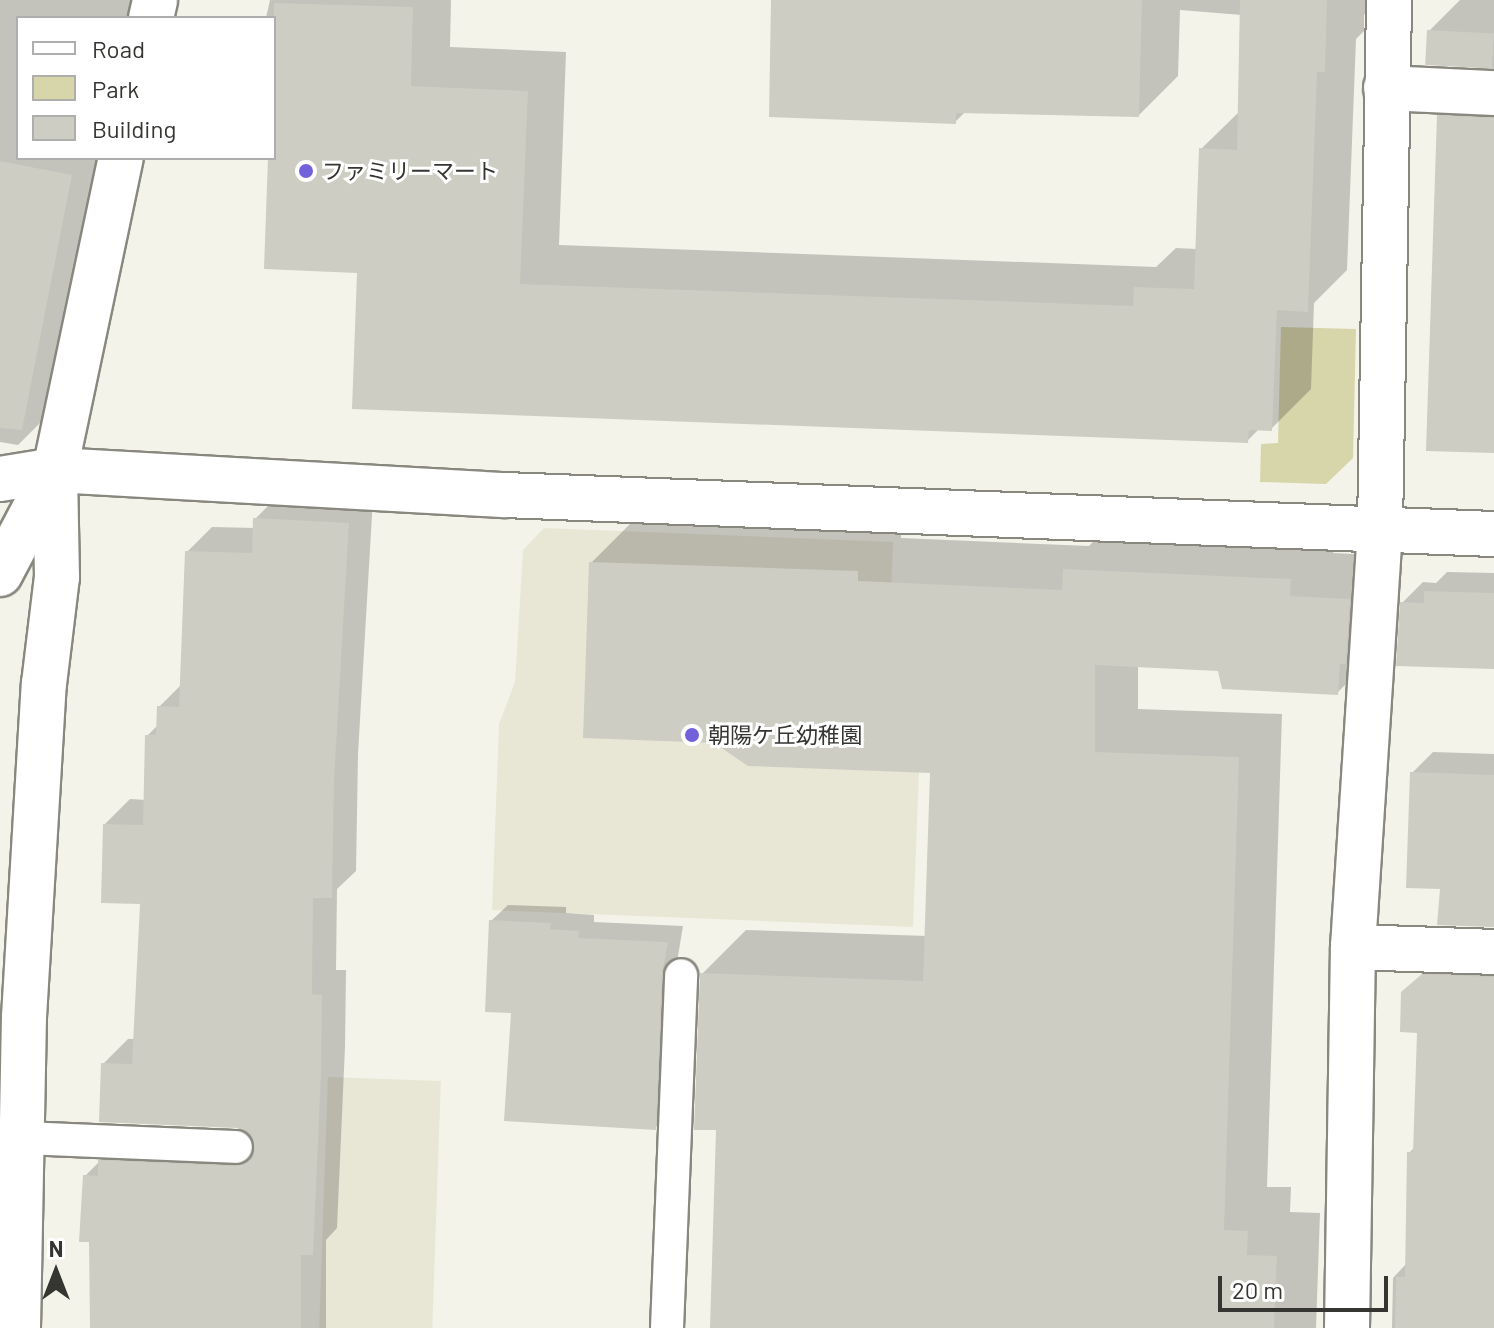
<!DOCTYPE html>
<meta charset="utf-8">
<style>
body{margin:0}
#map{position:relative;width:1494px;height:1328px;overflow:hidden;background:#f4f3ea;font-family:Barlow,"Noto Sans JP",sans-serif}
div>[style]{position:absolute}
.built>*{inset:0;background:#e8e7d6;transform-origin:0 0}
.green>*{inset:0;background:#d7d5aa}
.shadow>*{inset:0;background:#0003}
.building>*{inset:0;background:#cdcdc4;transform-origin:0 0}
.roads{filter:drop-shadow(2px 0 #88887f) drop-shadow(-2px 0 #88887f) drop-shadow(0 2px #88887f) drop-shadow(0 -2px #88887f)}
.service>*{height:32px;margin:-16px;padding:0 16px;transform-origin:16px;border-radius:16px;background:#fff}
.minor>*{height:44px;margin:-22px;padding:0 22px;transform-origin:22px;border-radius:22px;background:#fff}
.dots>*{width:22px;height:22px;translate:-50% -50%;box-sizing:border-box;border:4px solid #fff;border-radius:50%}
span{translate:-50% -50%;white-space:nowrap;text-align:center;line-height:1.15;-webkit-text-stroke:6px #fff;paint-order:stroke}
.poi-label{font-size:22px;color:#353532}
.left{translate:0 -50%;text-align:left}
.legend{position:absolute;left:16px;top:16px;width:260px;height:144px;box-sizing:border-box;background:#fff;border:2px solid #aeaead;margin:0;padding:10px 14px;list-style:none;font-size:24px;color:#353532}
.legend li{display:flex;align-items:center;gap:16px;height:40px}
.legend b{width:40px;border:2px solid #aeaead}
.north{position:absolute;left:16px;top:1232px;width:80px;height:80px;-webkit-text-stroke:6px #fff;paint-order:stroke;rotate:0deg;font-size:22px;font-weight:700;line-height:32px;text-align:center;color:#353532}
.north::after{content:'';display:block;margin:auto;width:28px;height:36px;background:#353532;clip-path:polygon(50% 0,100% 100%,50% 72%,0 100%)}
.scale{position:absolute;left:1218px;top:1276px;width:170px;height:36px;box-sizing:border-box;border:4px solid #353532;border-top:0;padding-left:10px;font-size:24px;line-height:28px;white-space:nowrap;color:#353532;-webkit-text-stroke:6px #fff;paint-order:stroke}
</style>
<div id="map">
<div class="built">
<i style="clip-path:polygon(544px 528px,893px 542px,885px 745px,920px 747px,913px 927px,492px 910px,499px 724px,515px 682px,523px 550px)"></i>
<i style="left:328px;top:1077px;width:113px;height:251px;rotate:2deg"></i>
</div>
<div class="green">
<i style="clip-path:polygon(1281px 327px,1356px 329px,1353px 458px,1326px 484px,1260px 482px,1261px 444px,1278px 443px)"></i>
</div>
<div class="shadow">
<i style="clip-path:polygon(0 0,131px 0,128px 18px,18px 18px,18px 158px,103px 158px,54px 409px,18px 445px,0 442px)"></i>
<i style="clip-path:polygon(270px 0,451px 0,450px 47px,566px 52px,559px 245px,1156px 267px,1176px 248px,1197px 249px,1201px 149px,1240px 111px,1242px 15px,1180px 10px,1178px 76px,1139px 115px,966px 111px,955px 122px,773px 0,1379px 0,1364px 15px,1364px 31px,1356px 39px,1347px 270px,1314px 303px,1311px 389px,1271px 429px,1260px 428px,1247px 441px,359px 271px,270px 158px,274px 158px,274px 18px,266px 18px)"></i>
<i style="clip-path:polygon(1460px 0,1494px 0,1494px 69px,1427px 63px,1429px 31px)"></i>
<i style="clip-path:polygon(1480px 76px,1494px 76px,1494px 451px,1439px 116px)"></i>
<i style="clip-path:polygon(280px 494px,373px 498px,358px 754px,356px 871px,337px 889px,336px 970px,346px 970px,345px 1047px,337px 1228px,326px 1240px,326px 1328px,92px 1328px,91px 1241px,85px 1176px,125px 1136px,254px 1141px,248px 1130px,103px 1064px,128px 1039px,135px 1039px,142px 902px,105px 824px,130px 799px,146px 800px,147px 736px,158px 725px,159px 707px,182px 684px,187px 552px,212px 527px,255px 528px,255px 519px)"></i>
<i style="clip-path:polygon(635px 519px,901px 527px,901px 538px,1089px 546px,1109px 526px,1334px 536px,1333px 553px,1393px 556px,1381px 649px,1337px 693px,1219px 669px,1138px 666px,1138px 709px,1282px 714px,1267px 1187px,1291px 1187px,1290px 1212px,1320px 1213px,1316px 1328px,712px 1328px,718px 1128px,702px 974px,746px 930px,927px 936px,932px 771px,591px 563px)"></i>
<i style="clip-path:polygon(1447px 572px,1494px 573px,1494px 667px,1402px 603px,1423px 582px,1436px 583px)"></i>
<i style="clip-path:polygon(1433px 752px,1494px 754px,1494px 927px,1439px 923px,1442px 887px,1412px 773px)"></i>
<i style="clip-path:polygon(508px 905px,566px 907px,566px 913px,594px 915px,594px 922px,683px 926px,678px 956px,672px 1112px,655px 1128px,513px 1011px,491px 921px)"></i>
<i style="clip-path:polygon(1444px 955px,1494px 955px,1494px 1328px,1392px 1328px,1393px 1278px,1407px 1263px,1409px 1153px,1416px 1146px,1419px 1031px,1403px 993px)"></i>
</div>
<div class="building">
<i style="clip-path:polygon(771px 0,1142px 0,1139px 117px,956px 113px,956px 124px,769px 117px)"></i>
<i style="clip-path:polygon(1240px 0,1327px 0,1325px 72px,1317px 72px,1308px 312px,1277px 310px,1272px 431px,1249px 430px,1248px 443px,352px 409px,357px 273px,264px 269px,268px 158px,274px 158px,274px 3px,413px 7px,411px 86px,528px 91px,520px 284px,1133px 306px,1134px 287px,1194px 289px,1199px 148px,1237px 150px)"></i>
<i style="left:1427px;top:30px;width:67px;height:35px;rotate:3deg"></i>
<i style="clip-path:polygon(1437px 115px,1494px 118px,1494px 453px,1426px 451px)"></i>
<i style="clip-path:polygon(0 161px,72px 175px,22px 430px,0 428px)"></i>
<i style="clip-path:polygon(253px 518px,349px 523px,334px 780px,332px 898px,313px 898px,312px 994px,322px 995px,321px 1074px,313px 1255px,301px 1255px,301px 1328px,90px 1328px,89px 1242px,79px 1242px,83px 1175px,98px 1176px,98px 1160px,236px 1166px,252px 1158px,255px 1149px,252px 1138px,237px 1128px,99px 1122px,101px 1063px,132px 1064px,140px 904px,101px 903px,103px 824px,143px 825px,145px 735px,156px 735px,157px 706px,179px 707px,185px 551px,252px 553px)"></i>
<i style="clip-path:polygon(589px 562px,858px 571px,858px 581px,1062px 590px,1063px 569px,1291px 579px,1290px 596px,1350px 599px,1346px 664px,1340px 664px,1338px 695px,1222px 689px,1218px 671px,1095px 665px,1095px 752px,1239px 757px,1224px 1230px,1248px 1231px,1247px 1255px,1277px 1256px,1274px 1328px,710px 1328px,716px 1130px,694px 1130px,700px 973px,923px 981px,930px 773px,748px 766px,714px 743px,583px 738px)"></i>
<i style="clip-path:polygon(1424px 591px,1494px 593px,1494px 669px,1396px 666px,1400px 602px,1424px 603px)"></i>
<i style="clip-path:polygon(1410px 772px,1494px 775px,1494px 927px,1437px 925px,1440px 889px,1406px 888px)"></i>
<i style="clip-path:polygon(489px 920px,551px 923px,550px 929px,579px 931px,578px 938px,668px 942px,662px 974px,656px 1130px,504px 1121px,511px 1013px,485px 1012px)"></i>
<i style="clip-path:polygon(1422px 974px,1494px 977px,1494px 1328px,1395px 1328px,1396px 1277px,1405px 1277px,1407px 1152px,1413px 1152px,1417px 1033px,1400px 1032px,1401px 992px)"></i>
</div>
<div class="roads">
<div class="service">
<i style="left:22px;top:1138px;width:214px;rotate:2.4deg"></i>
<i style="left:667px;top:1328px;width:353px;rotate:-87.7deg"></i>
</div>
<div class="minor">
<i style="left:151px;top:18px;width:18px;rotate:-77deg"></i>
<i style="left:1386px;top:88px;width:108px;rotate:2.7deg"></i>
<i style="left:0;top:479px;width:56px;rotate:-9.3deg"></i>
<i style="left:55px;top:470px;width:451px;rotate:3.2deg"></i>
<i style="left:505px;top:495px;width:990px;rotate:2.26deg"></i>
<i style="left:0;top:574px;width:115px;rotate:-62.1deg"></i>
<i style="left:1353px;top:947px;width:141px;rotate:2deg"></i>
<i style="left:18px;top:1328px;width:311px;rotate:-88.9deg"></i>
<i style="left:24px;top:1017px;width:334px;rotate:-86.6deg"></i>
<i style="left:44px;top:684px;width:108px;rotate:-83.1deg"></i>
<i style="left:57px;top:577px;width:107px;rotate:-91.1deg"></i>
<i style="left:55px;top:470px;width:319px;rotate:-78.1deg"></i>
<i style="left:1347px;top:1328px;width:381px;rotate:-89.1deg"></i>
<i style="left:1353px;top:947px;width:420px;rotate:-86.3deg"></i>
<i style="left:1380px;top:528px;width:528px;rotate:-89.02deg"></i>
</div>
</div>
<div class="dots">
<i style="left:306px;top:171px;background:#7261db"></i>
<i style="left:692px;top:735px;background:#7261db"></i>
</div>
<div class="poi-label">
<span class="left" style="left:322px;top:171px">ファミリーマート</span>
<span class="left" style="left:708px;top:735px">朝陽ケ丘幼稚園</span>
</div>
<ul class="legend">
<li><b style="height:10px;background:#fff"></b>Road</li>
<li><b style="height:22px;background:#d7d5aa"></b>Park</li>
<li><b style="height:22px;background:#cdcdc4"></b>Building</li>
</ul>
<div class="north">N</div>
<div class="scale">20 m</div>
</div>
